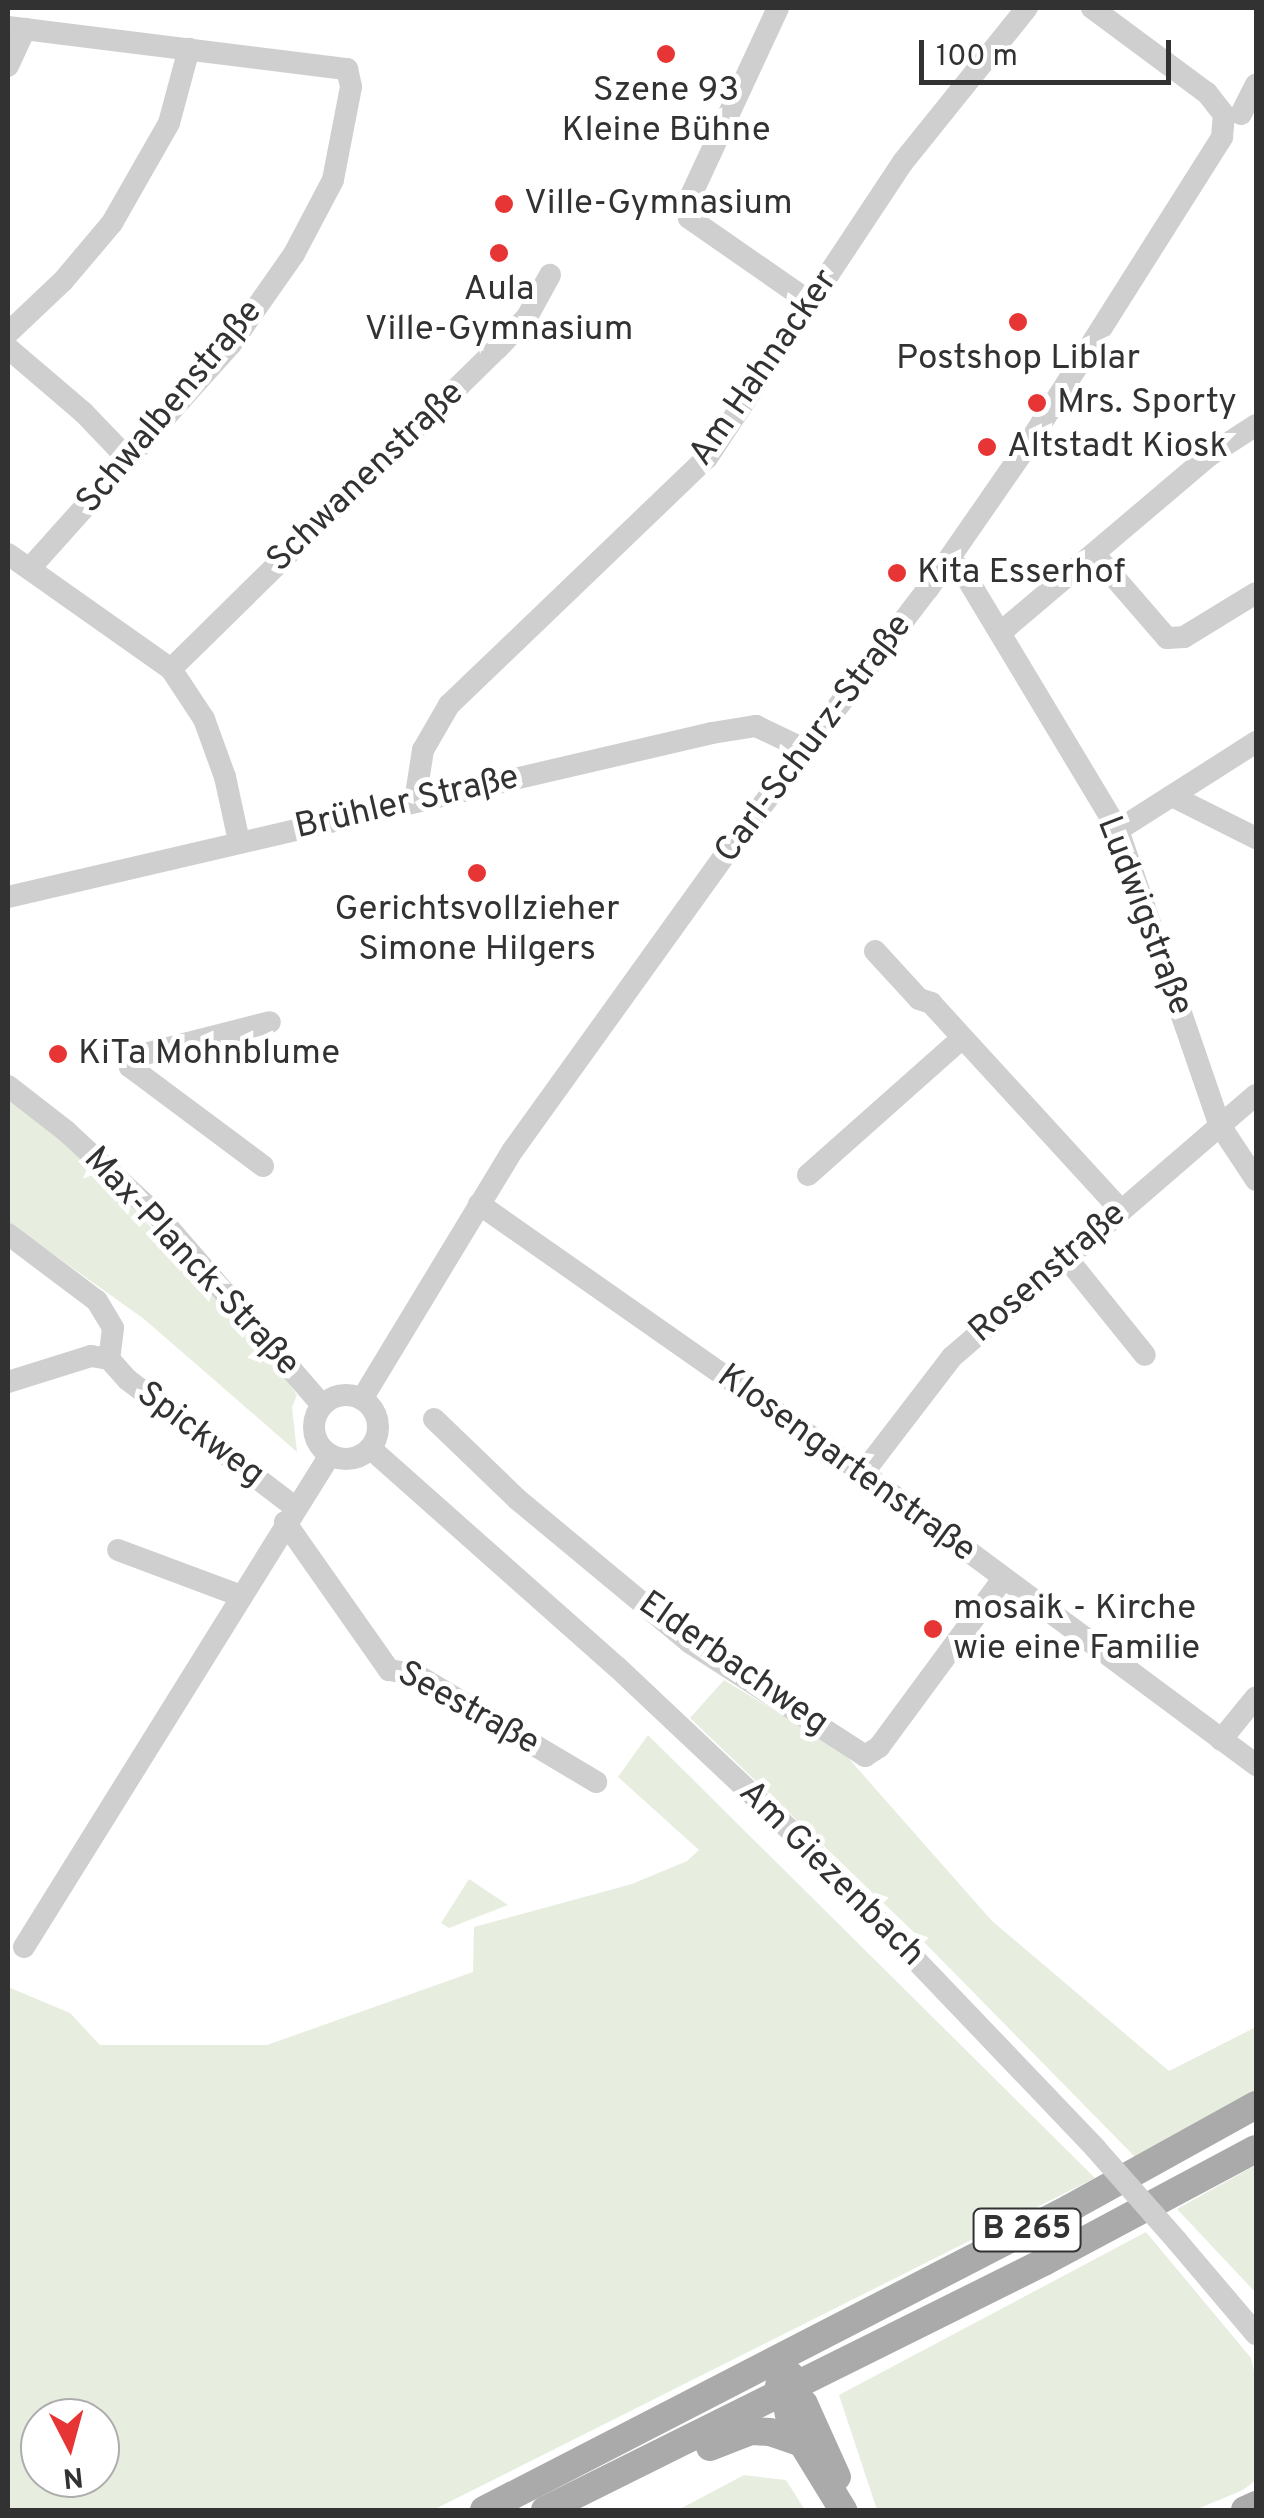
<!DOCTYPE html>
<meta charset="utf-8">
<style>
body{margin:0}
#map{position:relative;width:1264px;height:2518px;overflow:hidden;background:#fff;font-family:Overpass,sans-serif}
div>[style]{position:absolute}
.green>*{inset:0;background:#e7eee0}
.minor>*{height:22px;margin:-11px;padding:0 11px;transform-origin:11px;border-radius:11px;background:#cfcfcf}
.minor>.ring{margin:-11px;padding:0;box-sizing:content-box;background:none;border:22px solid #cfcfcf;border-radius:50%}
.major>*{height:28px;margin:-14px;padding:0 14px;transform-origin:14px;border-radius:14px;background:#aaa}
.minor-bridge>*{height:22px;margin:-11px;padding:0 11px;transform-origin:11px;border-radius:11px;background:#cfcfcf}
.dots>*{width:28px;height:28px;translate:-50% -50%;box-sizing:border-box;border:5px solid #fff;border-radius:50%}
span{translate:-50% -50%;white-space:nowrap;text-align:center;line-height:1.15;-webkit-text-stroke:10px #fff;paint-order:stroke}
.shield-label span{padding:2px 8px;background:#fff;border:2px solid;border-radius:8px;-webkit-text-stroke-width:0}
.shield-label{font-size:32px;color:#323232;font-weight:700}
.poi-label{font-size:35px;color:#323232}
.left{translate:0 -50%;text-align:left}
.street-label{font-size:35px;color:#323232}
.frame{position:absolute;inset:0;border:10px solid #323232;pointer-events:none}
.north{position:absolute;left:20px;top:2398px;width:100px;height:100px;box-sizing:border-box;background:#fff;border:2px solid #adadad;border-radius:50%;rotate:174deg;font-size:28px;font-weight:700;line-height:40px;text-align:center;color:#323232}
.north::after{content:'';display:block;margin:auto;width:35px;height:45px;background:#e73535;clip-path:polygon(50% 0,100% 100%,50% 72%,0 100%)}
.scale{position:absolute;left:919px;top:40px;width:252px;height:45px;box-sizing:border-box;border:5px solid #323232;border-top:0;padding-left:12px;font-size:30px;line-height:35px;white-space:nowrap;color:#323232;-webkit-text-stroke:8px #fff;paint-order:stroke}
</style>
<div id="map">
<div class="green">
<i style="clip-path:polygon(8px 1099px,95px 1166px,276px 1364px,297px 1395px,292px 1407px,297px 1452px,144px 1319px,8px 1222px)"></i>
<i style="clip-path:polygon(724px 1680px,843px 1752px,992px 1921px,1169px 2071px,1256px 2027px,1256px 2090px,1137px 2159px,922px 1940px,690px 1718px)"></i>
<i style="clip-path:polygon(evenodd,648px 1735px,1095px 2178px,433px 2510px,8px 2510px,8px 1987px,70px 2013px,100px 2045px,267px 2045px,473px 1972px,474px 1927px,632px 1884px,687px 1861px,699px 1850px,618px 1777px,648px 1735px,100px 2418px,100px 2478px,40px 2478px,40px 2418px,100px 2418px)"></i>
<i style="clip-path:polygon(469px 1879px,508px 1905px,449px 1928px,441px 1923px)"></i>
<i style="clip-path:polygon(1256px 2165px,1256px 2293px,1177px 2209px)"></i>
<i style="clip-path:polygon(1146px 2232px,1251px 2358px,1256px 2380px,1256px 2480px,1243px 2490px,1195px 2510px,877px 2510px,839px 2395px)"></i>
<i style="clip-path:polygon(744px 2475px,786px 2480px,805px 2510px,678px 2510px)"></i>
</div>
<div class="minor">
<i style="left:778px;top:8px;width:218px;rotate:114.9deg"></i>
<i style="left:686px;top:206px;width:12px;rotate:76deg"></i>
<i style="left:689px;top:218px;width:147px;rotate:34.8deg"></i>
<i style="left:1092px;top:8px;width:143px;rotate:36.5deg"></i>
<i style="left:1207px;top:93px;width:28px;rotate:52deg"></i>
<i style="left:8px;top:27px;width:342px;rotate:7.1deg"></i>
<i style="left:347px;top:69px;width:18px;rotate:77deg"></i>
<i style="left:351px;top:87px;width:95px;rotate:101deg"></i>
<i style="left:333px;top:180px;width:84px;rotate:117.8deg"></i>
<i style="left:294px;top:254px;width:110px;rotate:125deg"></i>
<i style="left:231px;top:344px;width:302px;rotate:131.9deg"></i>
<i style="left:8px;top:66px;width:41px;rotate:-65.3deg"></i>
<i style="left:1241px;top:114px;width:33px;rotate:-63deg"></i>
<i style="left:8px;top:333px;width:76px;rotate:-43.4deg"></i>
<i style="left:63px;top:281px;width:76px;rotate:-49.8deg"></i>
<i style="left:112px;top:223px;width:115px;rotate:-60.3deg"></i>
<i style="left:169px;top:123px;width:77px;rotate:-74.9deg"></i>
<i style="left:8px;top:348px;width:99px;rotate:40.5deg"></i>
<i style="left:83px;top:412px;width:66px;rotate:46.2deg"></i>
<i style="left:8px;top:554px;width:199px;rotate:35.2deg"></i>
<i style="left:171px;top:669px;width:60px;rotate:56.6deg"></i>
<i style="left:204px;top:719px;width:62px;rotate:70.1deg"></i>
<i style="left:225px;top:777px;width:66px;rotate:77.7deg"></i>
<i style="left:1095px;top:555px;width:110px;rotate:49.1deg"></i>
<i style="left:1167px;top:638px;width:17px;rotate:-3deg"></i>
<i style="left:1184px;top:637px;width:84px;rotate:-31.4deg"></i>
<i style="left:950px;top:559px;width:22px;rotate:47deg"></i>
<i style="left:965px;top:575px;width:297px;rotate:59deg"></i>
<i style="left:1118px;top:830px;width:311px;rotate:71deg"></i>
<i style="left:1219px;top:1124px;width:67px;rotate:56.5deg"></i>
<i style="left:1000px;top:633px;width:275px;rotate:-40.3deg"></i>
<i style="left:1210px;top:455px;width:55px;rotate:-33.1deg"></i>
<i style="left:171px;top:669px;width:458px;rotate:-44.5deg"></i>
<i style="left:498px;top:348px;width:42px;rotate:-46.9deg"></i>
<i style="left:527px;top:317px;width:48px;rotate:-61.3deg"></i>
<i style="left:1172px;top:796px;width:94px;rotate:26.6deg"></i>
<i style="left:415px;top:801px;width:52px;rotate:-81.1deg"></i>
<i style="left:423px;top:750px;width:52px;rotate:-60deg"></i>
<i style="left:449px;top:705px;width:357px;rotate:-43.8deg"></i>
<i style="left:707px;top:458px;width:355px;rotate:-56.5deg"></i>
<i style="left:903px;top:162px;width:198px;rotate:-51.2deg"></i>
<i style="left:1118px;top:830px;width:164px;rotate:-32.5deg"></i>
<i style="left:8px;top:897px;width:723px;rotate:-13.11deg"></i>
<i style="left:712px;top:733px;width:45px;rotate:-9deg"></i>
<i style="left:756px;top:726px;width:53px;rotate:25.6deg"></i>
<i style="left:875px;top:951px;width:65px;rotate:47.5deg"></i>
<i style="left:919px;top:999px;width:13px;rotate:18deg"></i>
<i style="left:931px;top:1003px;width:281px;rotate:47.5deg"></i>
<i style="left:8px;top:1086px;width:73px;rotate:37.8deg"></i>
<i style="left:66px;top:1131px;width:128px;rotate:42.8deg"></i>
<i style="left:160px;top:1218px;width:247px;rotate:49.1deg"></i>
<i style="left:263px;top:1166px;width:166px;rotate:-143.3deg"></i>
<i style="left:130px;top:1067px;width:13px;rotate:-58deg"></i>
<i style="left:137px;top:1056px;width:137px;rotate:-14.3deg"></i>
<i style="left:808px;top:1175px;width:205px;rotate:-41.6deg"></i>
<i style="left:479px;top:1204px;width:469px;rotate:35deg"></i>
<i style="left:863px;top:1473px;width:490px;rotate:36.6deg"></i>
<i style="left:8px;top:1234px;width:111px;rotate:37deg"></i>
<i style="left:97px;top:1301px;width:31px;rotate:59deg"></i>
<i style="left:113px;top:1328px;width:31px;rotate:97deg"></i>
<i style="left:109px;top:1359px;width:28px;rotate:48deg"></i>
<i style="left:128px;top:1380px;width:210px;rotate:37.3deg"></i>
<i style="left:1065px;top:1256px;width:127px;rotate:51.1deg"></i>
<i style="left:8px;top:1382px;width:87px;rotate:-17.4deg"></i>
<i style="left:91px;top:1356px;width:18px;rotate:9deg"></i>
<i class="ring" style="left:314px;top:1395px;width:42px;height:42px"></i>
<i style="left:362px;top:1399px;width:291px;rotate:-58.8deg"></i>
<i style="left:513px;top:1150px;width:380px;rotate:-54.3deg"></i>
<i style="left:735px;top:841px;width:317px;rotate:-52.6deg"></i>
<i style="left:928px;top:589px;width:170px;rotate:-55.3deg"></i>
<i style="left:1025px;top:449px;width:369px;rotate:-57.7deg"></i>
<i style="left:1222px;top:137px;width:22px;rotate:-85deg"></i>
<i style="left:434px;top:1419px;width:115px;rotate:43.9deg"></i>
<i style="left:517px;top:1499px;width:224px;rotate:39.7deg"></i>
<i style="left:689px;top:1642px;width:210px;rotate:32.9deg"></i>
<i style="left:865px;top:1756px;width:17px;rotate:-33deg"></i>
<i style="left:879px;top:1747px;width:209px;rotate:-53.6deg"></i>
<i style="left:370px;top:1448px;width:330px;rotate:41.6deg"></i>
<i style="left:617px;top:1667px;width:255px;rotate:43.3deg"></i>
<i style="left:803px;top:1842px;width:424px;rotate:46.3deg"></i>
<i style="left:863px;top:1473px;width:146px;rotate:-52.5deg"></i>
<i style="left:952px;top:1357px;width:401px;rotate:-40.8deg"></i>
<i style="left:285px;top:1522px;width:181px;rotate:54.9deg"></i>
<i style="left:389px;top:1670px;width:26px;rotate:9deg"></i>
<i style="left:415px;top:1674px;width:211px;rotate:30.8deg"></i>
<i style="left:118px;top:1550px;width:131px;rotate:20.5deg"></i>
<i style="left:1221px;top:1740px;width:55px;rotate:-50.9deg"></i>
<i style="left:24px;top:1947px;width:579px;rotate:-58.12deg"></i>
<i style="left:1177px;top:2241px;width:122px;rotate:49.7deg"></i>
</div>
<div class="major">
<i style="left:790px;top:2375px;width:25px;rotate:99deg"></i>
<i style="left:786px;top:2400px;width:25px;rotate:79deg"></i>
<i style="left:791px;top:2425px;width:100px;rotate:58.5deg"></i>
<i style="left:779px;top:2385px;width:31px;rotate:37deg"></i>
<i style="left:804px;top:2404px;width:80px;rotate:65.7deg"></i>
<i style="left:710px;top:2447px;width:44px;rotate:-21.3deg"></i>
<i style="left:751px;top:2431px;width:19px;rotate:3deg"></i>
<i style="left:770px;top:2432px;width:31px;rotate:19deg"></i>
<i style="left:484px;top:2510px;width:659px;rotate:-27.26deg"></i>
<i style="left:1070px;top:2208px;width:213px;rotate:-29deg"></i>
<i style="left:545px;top:2510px;width:557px;rotate:-26.43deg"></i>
<i style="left:1044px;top:2262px;width:240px;rotate:-28.1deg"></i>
<i style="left:1245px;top:2510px;width:12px;rotate:-24deg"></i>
</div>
<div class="minor-bridge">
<i style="left:1096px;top:2149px;width:123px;rotate:48.6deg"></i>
</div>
<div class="dots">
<i style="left:666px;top:54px;background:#e73535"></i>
<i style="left:504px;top:204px;background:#e73535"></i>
<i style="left:499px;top:253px;background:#e73535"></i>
<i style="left:1018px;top:322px;background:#e73535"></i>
<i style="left:1037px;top:403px;background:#e73535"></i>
<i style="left:987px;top:447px;background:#e73535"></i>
<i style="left:897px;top:573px;background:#e73535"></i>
<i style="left:477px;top:873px;background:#e73535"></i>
<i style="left:58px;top:1054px;background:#e73535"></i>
<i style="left:933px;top:1629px;background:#e73535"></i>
</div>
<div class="shield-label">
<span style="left:1027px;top:2230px">B 265</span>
</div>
<div class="poi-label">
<span style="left:666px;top:111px">Szene 93<br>Kleine Bühne</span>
<span class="left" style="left:524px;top:204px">Ville-Gymnasium</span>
<span style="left:499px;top:310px">Aula<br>Ville-Gymnasium</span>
<span style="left:1018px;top:359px">Postshop Liblar</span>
<span class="left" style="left:1057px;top:403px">Mrs. Sporty</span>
<span class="left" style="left:1007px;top:447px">Altstadt Kiosk</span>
<span class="left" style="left:917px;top:573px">Kita Esserhof</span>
<span style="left:477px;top:930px">Gerichtsvollzieher<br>Simone Hilgers</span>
<span class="left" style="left:78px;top:1054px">KiTa Mohnblume</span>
<span class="left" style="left:953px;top:1629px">mosaik - Kirche<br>wie eine Familie</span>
</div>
<div class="street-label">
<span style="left:764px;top:368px;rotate:-55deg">Am Hahnacker</span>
<span style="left:170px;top:407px;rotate:-50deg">Schwalbenstraße</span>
<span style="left:366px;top:477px;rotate:-44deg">Schwanenstraße</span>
<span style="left:814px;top:739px;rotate:-53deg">Carl-Schurz-Straße</span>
<span style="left:407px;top:803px;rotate:-13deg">Brühler Straße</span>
<span style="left:1144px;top:916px;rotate:69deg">Ludwigstraße</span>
<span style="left:191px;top:1262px;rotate:47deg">Max-Planck-Straße</span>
<span style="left:1048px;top:1273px;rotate:-41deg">Rosenstraße</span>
<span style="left:200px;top:1435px;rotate:37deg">Spickweg</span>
<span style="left:846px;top:1464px;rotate:36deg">Klosengartenstraße</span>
<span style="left:733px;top:1664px;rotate:35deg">Elderbachweg</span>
<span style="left:468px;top:1709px;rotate:29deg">Seestraße</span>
<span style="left:831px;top:1874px;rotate:45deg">Am Giezenbach</span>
</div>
<div class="frame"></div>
<div class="north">N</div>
<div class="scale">100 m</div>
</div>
